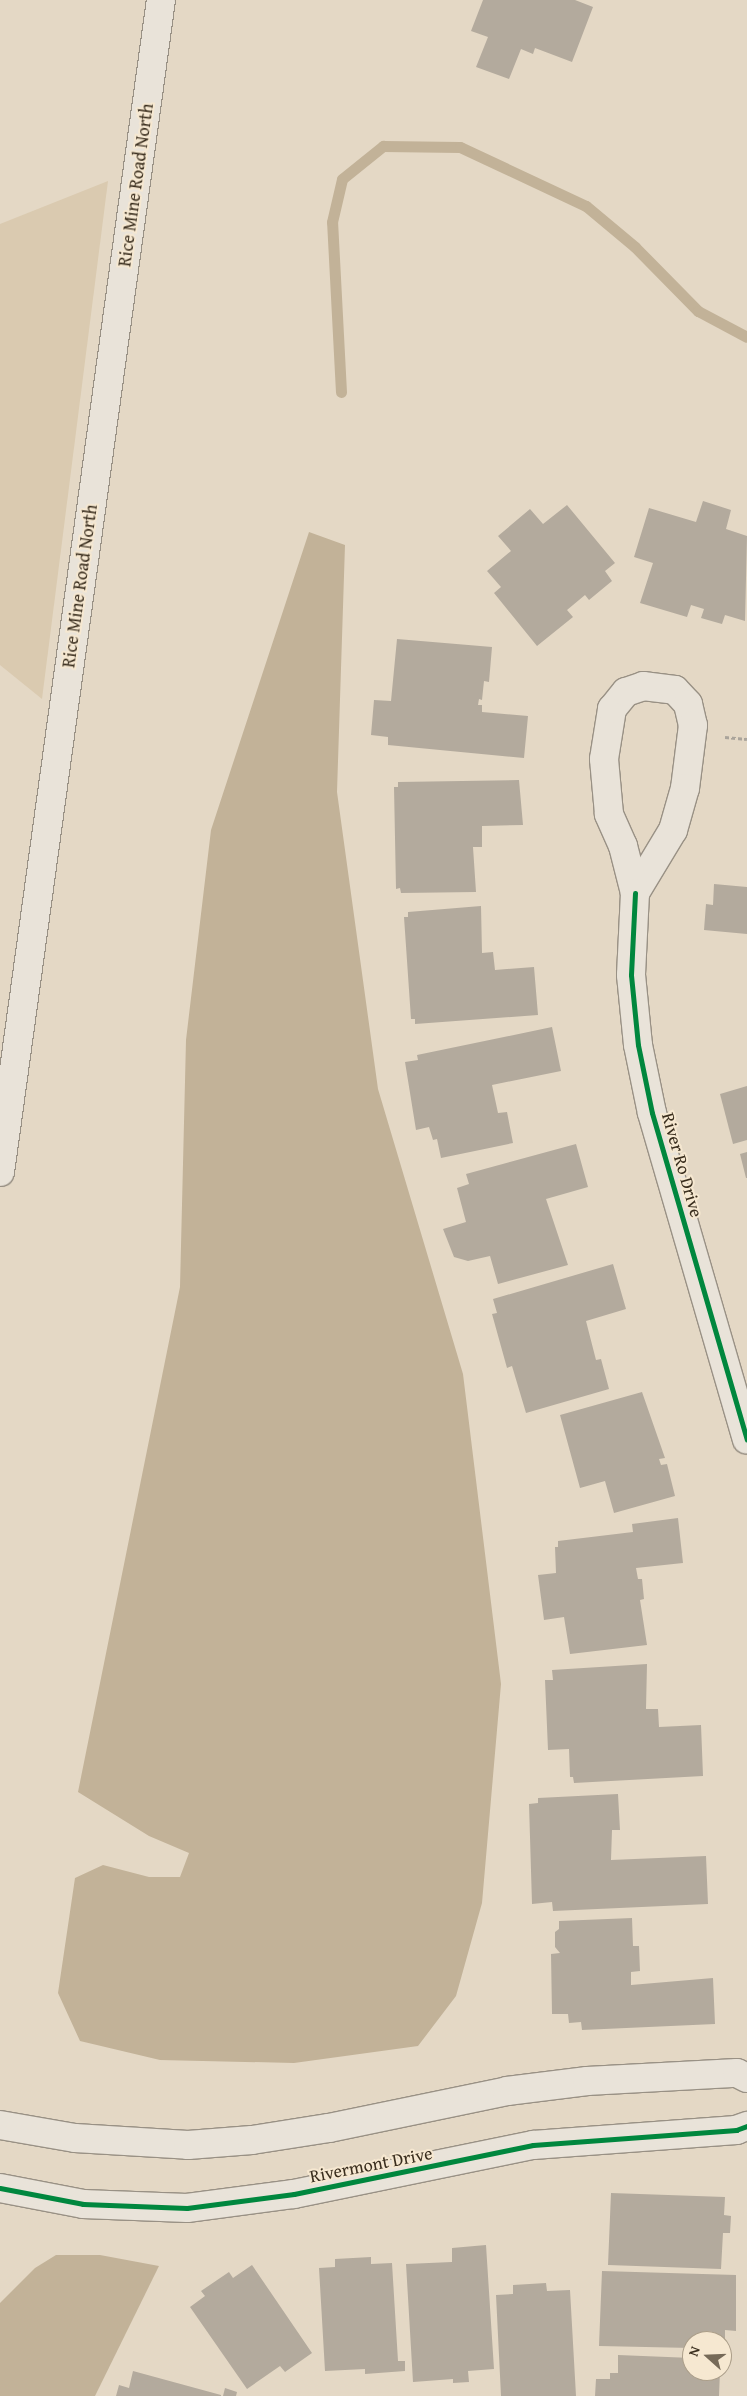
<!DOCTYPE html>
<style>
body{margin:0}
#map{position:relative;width:747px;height:2396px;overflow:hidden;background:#e4d8c5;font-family:"Gentium Book Plus",serif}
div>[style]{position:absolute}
.green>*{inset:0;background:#dacab0}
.water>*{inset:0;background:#c2b298}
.stream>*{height:11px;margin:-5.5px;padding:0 5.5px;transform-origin:5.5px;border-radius:5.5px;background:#c2b298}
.building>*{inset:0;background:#b3aa9d}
.path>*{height:3px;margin-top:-1.5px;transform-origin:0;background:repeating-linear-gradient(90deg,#aaa49b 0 4px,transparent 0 6.5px)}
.roads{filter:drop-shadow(1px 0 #999185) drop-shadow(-1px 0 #999185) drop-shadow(0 1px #999185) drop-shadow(0 -1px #999185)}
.street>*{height:28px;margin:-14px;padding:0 14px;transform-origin:14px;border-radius:14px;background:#e9e3d9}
.secondary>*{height:28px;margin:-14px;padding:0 14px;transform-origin:14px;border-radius:14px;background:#e9e3d9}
.cycleway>*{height:5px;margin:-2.5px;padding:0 2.5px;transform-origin:2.5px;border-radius:2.5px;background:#00873e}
span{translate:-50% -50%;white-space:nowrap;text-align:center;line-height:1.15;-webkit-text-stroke:4px #f6e8d1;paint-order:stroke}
.street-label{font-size:18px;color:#3a2e1e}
.north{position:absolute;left:682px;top:2331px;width:50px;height:50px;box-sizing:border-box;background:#f6e8d1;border:1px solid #ab9e89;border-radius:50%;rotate:290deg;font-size:14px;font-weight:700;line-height:20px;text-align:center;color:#3a2e1e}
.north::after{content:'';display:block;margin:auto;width:18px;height:22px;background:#766a58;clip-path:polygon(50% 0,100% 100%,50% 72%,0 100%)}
</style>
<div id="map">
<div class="green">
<i style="clip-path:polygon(108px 181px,42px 699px,0 665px,0 224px)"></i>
</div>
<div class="water">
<i style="clip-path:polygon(309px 532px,345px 545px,337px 792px,378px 1089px,463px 1374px,501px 1684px,482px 1903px,456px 1996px,418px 2046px,294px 2063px,160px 2060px,80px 2041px,58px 1993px,75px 1878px,103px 1865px,149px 1877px,180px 1877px,189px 1853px,149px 1836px,78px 1792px,180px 1287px,186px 1040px,211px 830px)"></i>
<i style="clip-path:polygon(56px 2255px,100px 2255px,159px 2266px,95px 2396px,0 2396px,0 2303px,35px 2268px)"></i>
</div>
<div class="stream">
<i style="left:341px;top:392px;width:170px;rotate:-93deg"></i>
<i style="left:332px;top:222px;width:44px;rotate:-76.9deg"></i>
<i style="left:342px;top:179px;width:53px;rotate:-38.8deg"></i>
<i style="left:383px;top:146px;width:77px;rotate:0.7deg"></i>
<i style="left:460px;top:147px;width:139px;rotate:25.1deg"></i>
<i style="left:586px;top:206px;width:64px;rotate:39.9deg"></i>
<i style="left:635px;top:247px;width:90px;rotate:45.5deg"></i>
<i style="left:698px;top:311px;width:55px;rotate:28deg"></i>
</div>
<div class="building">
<i style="clip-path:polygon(483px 0,575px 0,593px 7px,572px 62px,535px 48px,533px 54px,521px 49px,509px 79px,476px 67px,488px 37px,471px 31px)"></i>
<i style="clip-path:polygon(703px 501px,731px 510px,726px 529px,747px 536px,745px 621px,725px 615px,722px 624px,701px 618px,704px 609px,691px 605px,687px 617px,640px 603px,653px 563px,634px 557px,649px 508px,696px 522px)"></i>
<i style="clip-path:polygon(567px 505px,615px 563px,605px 571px,612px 581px,589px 600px,585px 595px,567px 610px,573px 617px,537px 646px,494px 593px,501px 587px,487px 571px,511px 551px,498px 536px,530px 509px,543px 524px)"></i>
<i style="clip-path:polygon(397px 639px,492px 647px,489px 682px,484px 681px,482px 700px,479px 699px,478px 705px,482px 705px,482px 712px,528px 716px,524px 758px,388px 745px,388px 737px,371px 735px,374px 700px,391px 701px)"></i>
<i style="clip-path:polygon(519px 780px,523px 825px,482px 826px,482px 847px,473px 847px,476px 892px,401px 893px,400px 888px,396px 889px,394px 787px,398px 787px,398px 782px)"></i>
<i style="clip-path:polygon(714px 884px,747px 887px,747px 934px,704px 930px,706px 904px,713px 905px)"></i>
<i style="clip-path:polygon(481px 906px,482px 953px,493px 952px,495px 970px,534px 967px,538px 1015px,415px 1024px,415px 1019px,411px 1019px,404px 917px,408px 917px,408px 912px)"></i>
<i style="clip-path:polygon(552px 1027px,561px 1071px,492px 1085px,498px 1113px,507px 1112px,513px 1143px,441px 1158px,437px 1139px,433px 1140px,429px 1127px,416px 1130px,405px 1062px,418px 1060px,417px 1055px)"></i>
<i style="clip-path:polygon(747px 1086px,747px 1140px,733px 1144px,720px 1094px)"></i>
<i style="clip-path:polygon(576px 1144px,588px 1187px,546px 1199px,568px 1265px,498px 1284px,490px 1256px,468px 1261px,454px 1257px,443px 1229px,466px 1222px,457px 1188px,469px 1184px,466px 1174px)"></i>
<i style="clip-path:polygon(747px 1152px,747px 1178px,746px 1178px,740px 1154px)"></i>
<i style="clip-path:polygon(613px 1264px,626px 1309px,586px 1321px,596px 1360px,601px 1359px,609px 1389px,526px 1413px,512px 1366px,507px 1368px,492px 1314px,497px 1313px,493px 1299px)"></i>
<i style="clip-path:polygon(642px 1392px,665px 1458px,659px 1459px,661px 1465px,667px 1464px,675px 1496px,614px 1513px,605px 1481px,580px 1488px,560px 1415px)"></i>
<i style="clip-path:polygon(678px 1518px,683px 1563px,636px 1568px,638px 1579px,642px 1579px,644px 1599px,640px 1600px,647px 1645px,570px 1654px,564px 1617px,544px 1620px,538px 1575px,556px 1573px,555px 1547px,558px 1547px,558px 1541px,633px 1532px,632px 1524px)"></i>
<i style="clip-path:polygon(647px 1664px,646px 1709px,658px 1709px,659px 1727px,701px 1725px,703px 1776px,574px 1783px,573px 1777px,570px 1777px,569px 1749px,548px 1750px,545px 1680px,553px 1680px,552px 1670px)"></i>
<i style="clip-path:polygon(618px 1794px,620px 1830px,612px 1830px,611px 1860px,706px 1856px,708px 1904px,553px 1911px,552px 1902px,532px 1904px,529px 1804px,538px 1803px,538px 1798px)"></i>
<i style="clip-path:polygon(632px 1918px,633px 1946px,639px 1946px,640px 1971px,631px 1972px,631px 1985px,713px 1978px,715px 2024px,582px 2030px,581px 2022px,569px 2023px,568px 2014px,552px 2014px,551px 1954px,560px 1953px,555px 1947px,555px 1932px,559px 1929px,559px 1921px)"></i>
<i style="clip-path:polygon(611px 2193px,725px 2197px,724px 2215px,731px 2216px,730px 2233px,723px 2233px,721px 2269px,608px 2265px)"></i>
<i style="clip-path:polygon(486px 2245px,494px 2369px,468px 2371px,469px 2382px,453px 2383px,453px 2379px,413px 2382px,406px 2264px,452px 2262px,452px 2248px)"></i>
<i style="clip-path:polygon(371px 2257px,371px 2264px,392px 2263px,398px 2361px,405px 2361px,405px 2371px,365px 2374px,365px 2369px,325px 2371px,319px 2268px,335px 2267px,335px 2259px)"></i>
<i style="clip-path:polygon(252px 2265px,312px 2353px,285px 2372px,280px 2366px,247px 2389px,190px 2307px,205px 2296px,201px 2291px,229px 2272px,233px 2278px)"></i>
<i style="clip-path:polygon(602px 2271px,736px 2275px,736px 2331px,725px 2330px,725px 2349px,722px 2349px,722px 2341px,692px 2341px,692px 2348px,599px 2346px)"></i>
<i style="clip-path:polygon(546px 2283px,547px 2291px,570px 2290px,576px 2396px,501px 2396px,496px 2295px,513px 2294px,513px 2285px)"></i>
<i style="clip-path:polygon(618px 2355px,692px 2358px,692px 2371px,720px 2371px,719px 2396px,595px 2396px,596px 2379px,610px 2379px,610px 2373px,618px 2373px)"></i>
<i style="clip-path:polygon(133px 2371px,221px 2395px,221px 2396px,116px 2396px,119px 2385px,129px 2388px)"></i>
<i style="clip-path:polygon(225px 2388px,237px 2392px,236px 2396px,223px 2396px)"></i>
</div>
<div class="path">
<i style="left:725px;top:737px;width:22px;rotate:5deg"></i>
</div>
<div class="roads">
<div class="street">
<i style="left:643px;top:686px;width:32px;rotate:7deg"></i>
<i style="left:675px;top:690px;width:19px;rotate:47deg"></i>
<i style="left:688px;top:704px;width:22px;rotate:77deg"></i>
<i style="left:693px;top:725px;width:64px;rotate:97.2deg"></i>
<i style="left:685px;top:788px;width:44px;rotate:105.9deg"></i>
<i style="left:673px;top:830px;width:74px;rotate:121.1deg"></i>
<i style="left:635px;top:893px;width:49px;rotate:-104.3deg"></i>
<i style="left:623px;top:846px;width:35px;rotate:-114deg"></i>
<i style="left:609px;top:814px;width:55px;rotate:-95.2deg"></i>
<i style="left:604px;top:759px;width:51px;rotate:-80.9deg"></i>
<i style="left:612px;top:709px;width:22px;rotate:-51deg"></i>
<i style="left:626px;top:692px;width:18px;rotate:-19deg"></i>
<i style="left:635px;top:893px;width:82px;rotate:92.8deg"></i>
<i style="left:631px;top:975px;width:70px;rotate:84.3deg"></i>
<i style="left:638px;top:1045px;width:69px;rotate:78.4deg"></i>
<i style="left:652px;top:1113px;width:340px;rotate:73.8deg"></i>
<i style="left:0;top:2125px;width:76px;rotate:9.8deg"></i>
<i style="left:75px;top:2138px;width:113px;rotate:3.5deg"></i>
<i style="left:188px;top:2145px;width:64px;rotate:-4.5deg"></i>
<i style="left:252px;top:2140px;width:78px;rotate:-8.9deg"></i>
<i style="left:329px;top:2128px;width:182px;rotate:-11.7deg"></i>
<i style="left:507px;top:2091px;width:81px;rotate:-7.1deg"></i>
<i style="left:587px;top:2081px;width:150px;rotate:-3.1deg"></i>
<i style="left:737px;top:2073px;width:11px;rotate:27deg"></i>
<i style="left:0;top:2188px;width:85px;rotate:10.9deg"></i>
<i style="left:83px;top:2204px;width:104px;rotate:2.2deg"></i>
<i style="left:187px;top:2208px;width:108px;rotate:-7.5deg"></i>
<i style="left:294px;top:2194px;width:244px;rotate:-11.6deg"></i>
<i style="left:533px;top:2145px;width:204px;rotate:-4.2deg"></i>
<i style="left:736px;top:2130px;width:12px;rotate:-20deg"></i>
</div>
<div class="secondary">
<i style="left:0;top:1172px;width:1183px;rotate:-82.18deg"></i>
</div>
</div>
<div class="cycleway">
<i style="left:635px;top:893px;width:82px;rotate:92.8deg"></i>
<i style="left:631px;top:975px;width:70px;rotate:84.3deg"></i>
<i style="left:638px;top:1045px;width:69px;rotate:78.4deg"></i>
<i style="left:652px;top:1113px;width:340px;rotate:73.8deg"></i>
<i style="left:0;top:2188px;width:85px;rotate:10.9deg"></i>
<i style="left:83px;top:2204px;width:104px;rotate:2.2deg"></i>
<i style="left:187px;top:2208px;width:108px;rotate:-7.5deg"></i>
<i style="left:294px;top:2194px;width:244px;rotate:-11.6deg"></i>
<i style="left:533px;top:2145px;width:204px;rotate:-4.2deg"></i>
<i style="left:736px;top:2130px;width:12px;rotate:-20deg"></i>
</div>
<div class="street-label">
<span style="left:136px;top:185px;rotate:-82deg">Rice Mine Road North</span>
<span style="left:80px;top:586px;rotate:-82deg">Rice Mine Road North</span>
<span style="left:682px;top:1165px;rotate:74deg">River Ro Drive</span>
<span style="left:371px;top:2165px;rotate:-11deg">Rivermont Drive</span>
</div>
<div class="north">N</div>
</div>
